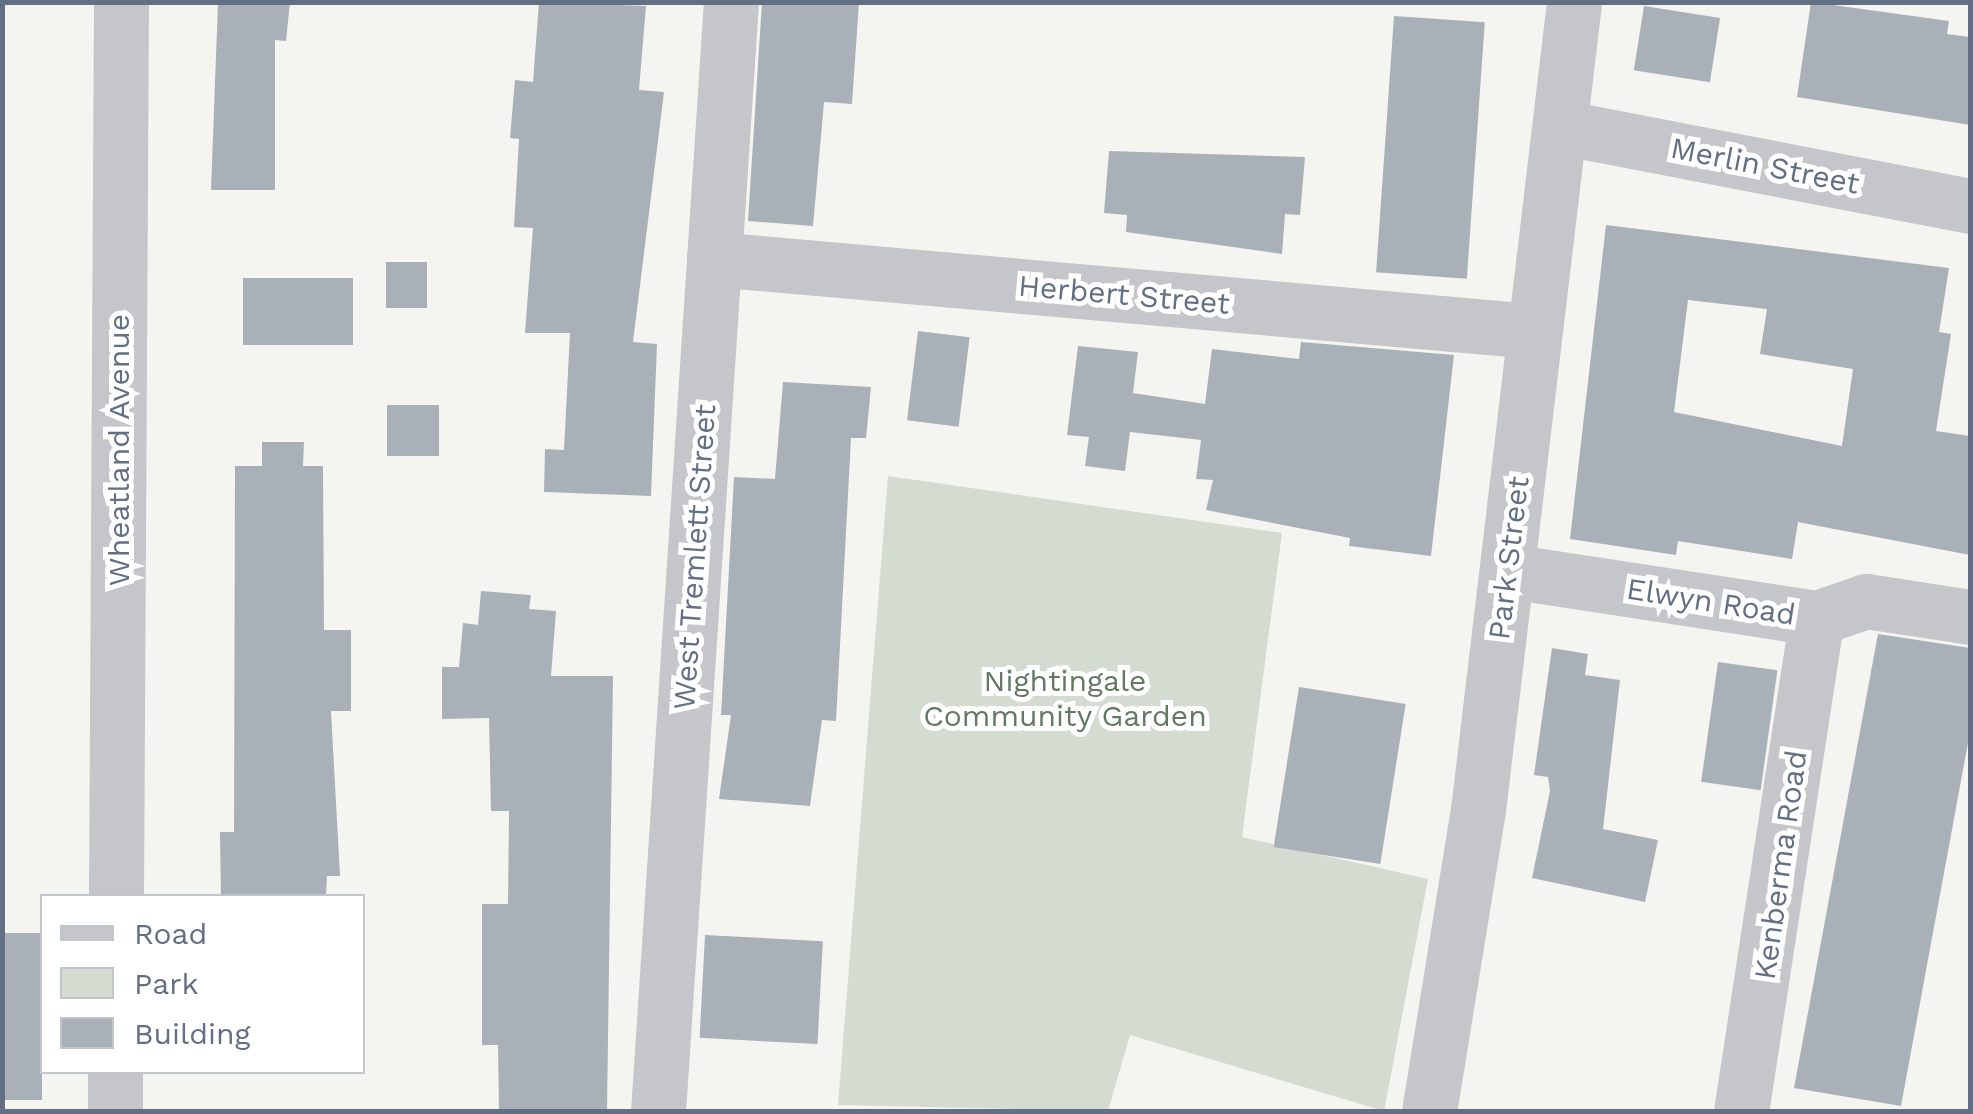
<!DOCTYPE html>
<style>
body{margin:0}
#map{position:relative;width:1973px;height:1114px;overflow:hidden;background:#f4f5f0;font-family:"Work Sans",sans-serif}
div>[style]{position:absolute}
.green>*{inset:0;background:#d4dbd1}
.building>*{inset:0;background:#aab0b7;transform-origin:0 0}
.street>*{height:55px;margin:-27.5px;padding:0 27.5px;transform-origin:27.5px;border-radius:27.5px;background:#c4c6ca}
span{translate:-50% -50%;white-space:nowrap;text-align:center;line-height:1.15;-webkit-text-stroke:10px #fff;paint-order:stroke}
.street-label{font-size:30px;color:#636f82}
.park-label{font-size:30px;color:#637962}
.frame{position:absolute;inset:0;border:5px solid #636f82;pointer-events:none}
.legend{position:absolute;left:40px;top:894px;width:325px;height:180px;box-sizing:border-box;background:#fff;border:2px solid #c1c5cd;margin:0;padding:12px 18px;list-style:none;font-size:30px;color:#636f82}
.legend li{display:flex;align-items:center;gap:20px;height:50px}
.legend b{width:50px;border:2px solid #c1c5cd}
</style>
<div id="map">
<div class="green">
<i style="clip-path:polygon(888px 476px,1282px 533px,1242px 837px,1428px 879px,1384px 1111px,1130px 1035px,1108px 1111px,838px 1105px)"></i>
</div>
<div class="building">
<i style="clip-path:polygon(218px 2px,290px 2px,286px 41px,275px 40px,275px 190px,211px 190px)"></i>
<i style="clip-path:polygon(539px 2px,646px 6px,639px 90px,664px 92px,633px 342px,657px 344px,651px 496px,544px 492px,545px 449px,564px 450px,570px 333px,525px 333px,533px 228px,514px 227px,519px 139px,510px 138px,515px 80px,533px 82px)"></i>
<i style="clip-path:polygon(762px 2px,859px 2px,852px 104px,824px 102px,813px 226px,748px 221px)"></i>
<i style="clip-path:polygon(1811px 2px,1949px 21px,1947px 34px,1970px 37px,1970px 125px,1797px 97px)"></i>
<i style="left:1644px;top:6px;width:77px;height:65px;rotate:9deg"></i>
<i style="left:1394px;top:16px;width:91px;height:257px;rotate:4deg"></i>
<i style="clip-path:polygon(1109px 151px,1305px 157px,1300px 215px,1285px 214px,1282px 254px,1126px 232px,1127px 215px,1104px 213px)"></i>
<i style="clip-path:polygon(evenodd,1606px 225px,1949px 268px,1939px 332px,1951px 334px,1936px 431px,1970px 436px,1970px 555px,1798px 522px,1792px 559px,1678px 541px,1676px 555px,1570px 539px,1606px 225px,1688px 300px,1767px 309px,1760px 354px,1853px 369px,1842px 446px,1674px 412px,1688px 300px)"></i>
<i style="left:386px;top:262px;width:41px;height:46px"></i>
<i style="left:243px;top:278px;width:110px;height:67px"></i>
<i style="left:918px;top:331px;width:52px;height:90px;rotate:7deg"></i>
<i style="clip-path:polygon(1301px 342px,1454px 355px,1431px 556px,1349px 546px,1350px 538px,1206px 510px,1213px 480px,1196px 479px,1201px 440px,1130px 432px,1125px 471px,1085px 466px,1089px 437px,1067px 435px,1078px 346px,1138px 352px,1133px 393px,1205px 404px,1212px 349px,1299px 359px)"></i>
<i style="clip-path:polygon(783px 382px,871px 387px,866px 438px,851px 438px,836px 721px,822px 720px,810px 806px,719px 799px,731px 715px,721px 715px,734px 477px,775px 479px)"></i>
<i style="left:387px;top:405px;width:52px;height:51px"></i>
<i style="clip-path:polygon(262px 442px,304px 442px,303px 466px,323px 466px,324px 630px,351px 630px,351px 711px,331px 711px,340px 876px,327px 876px,326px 896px,221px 896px,220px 832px,234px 832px,235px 466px,262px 466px)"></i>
<i style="clip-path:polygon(481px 591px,531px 595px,529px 609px,556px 611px,551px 676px,613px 676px,607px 1112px,499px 1112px,498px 1045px,482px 1045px,482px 904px,508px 904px,509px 811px,491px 811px,489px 718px,442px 719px,442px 667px,459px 667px,463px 623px,478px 625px)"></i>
<i style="clip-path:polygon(1878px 634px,1970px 648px,1970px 732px,1901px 1106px,1794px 1088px)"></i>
<i style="clip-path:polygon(1552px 648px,1588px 654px,1585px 675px,1620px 680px,1603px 829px,1658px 840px,1645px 902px,1532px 878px,1550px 791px,1548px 777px,1534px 775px)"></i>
<i style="left:1718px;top:662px;width:60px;height:121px;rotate:8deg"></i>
<i style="left:1299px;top:687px;width:108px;height:162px;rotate:9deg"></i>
<i style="left:2px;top:933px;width:40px;height:167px"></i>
<i style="left:705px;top:935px;width:118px;height:103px;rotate:3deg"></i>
</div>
<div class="street">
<i style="left:1560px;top:127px;width:418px;rotate:10.9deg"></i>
<i style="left:714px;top:259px;width:823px;rotate:5.02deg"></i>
<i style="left:1509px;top:571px;width:312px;rotate:8.7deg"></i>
<i style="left:1817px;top:618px;width:52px;rotate:-19.1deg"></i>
<i style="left:1866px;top:601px;width:105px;rotate:8.7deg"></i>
<i style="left:116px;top:896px;width:894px;rotate:-89.68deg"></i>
<i style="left:115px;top:1112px;width:40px;rotate:-90deg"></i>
<i style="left:658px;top:1112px;width:1112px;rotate:-86.24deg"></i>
<i style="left:1429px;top:1112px;width:306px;rotate:-80.8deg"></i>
<i style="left:1478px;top:810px;width:814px;rotate:-83.22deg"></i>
<i style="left:1741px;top:1112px;width:500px;rotate:-81.3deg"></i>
</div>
<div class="street-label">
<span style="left:1765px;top:166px;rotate:11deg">Merlin Street</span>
<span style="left:1124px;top:295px;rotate:5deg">Herbert Street</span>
<span style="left:119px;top:450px;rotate:-90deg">Wheatland Avenue</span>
<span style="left:695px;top:557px;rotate:-86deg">West Tremlett Street</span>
<span style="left:1509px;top:558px;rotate:-83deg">Park Street</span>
<span style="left:1711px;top:602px;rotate:9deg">Elwyn Road</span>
<span style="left:1781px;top:865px;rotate:-82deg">Kenberma Road</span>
</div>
<div class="park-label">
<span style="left:1065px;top:698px">Nightingale<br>Community Garden</span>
</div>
<div class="frame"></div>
<ul class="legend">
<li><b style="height:12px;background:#c4c6ca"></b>Road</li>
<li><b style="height:28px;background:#d4dbd1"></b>Park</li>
<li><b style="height:28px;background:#aab0b7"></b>Building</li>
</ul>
</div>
